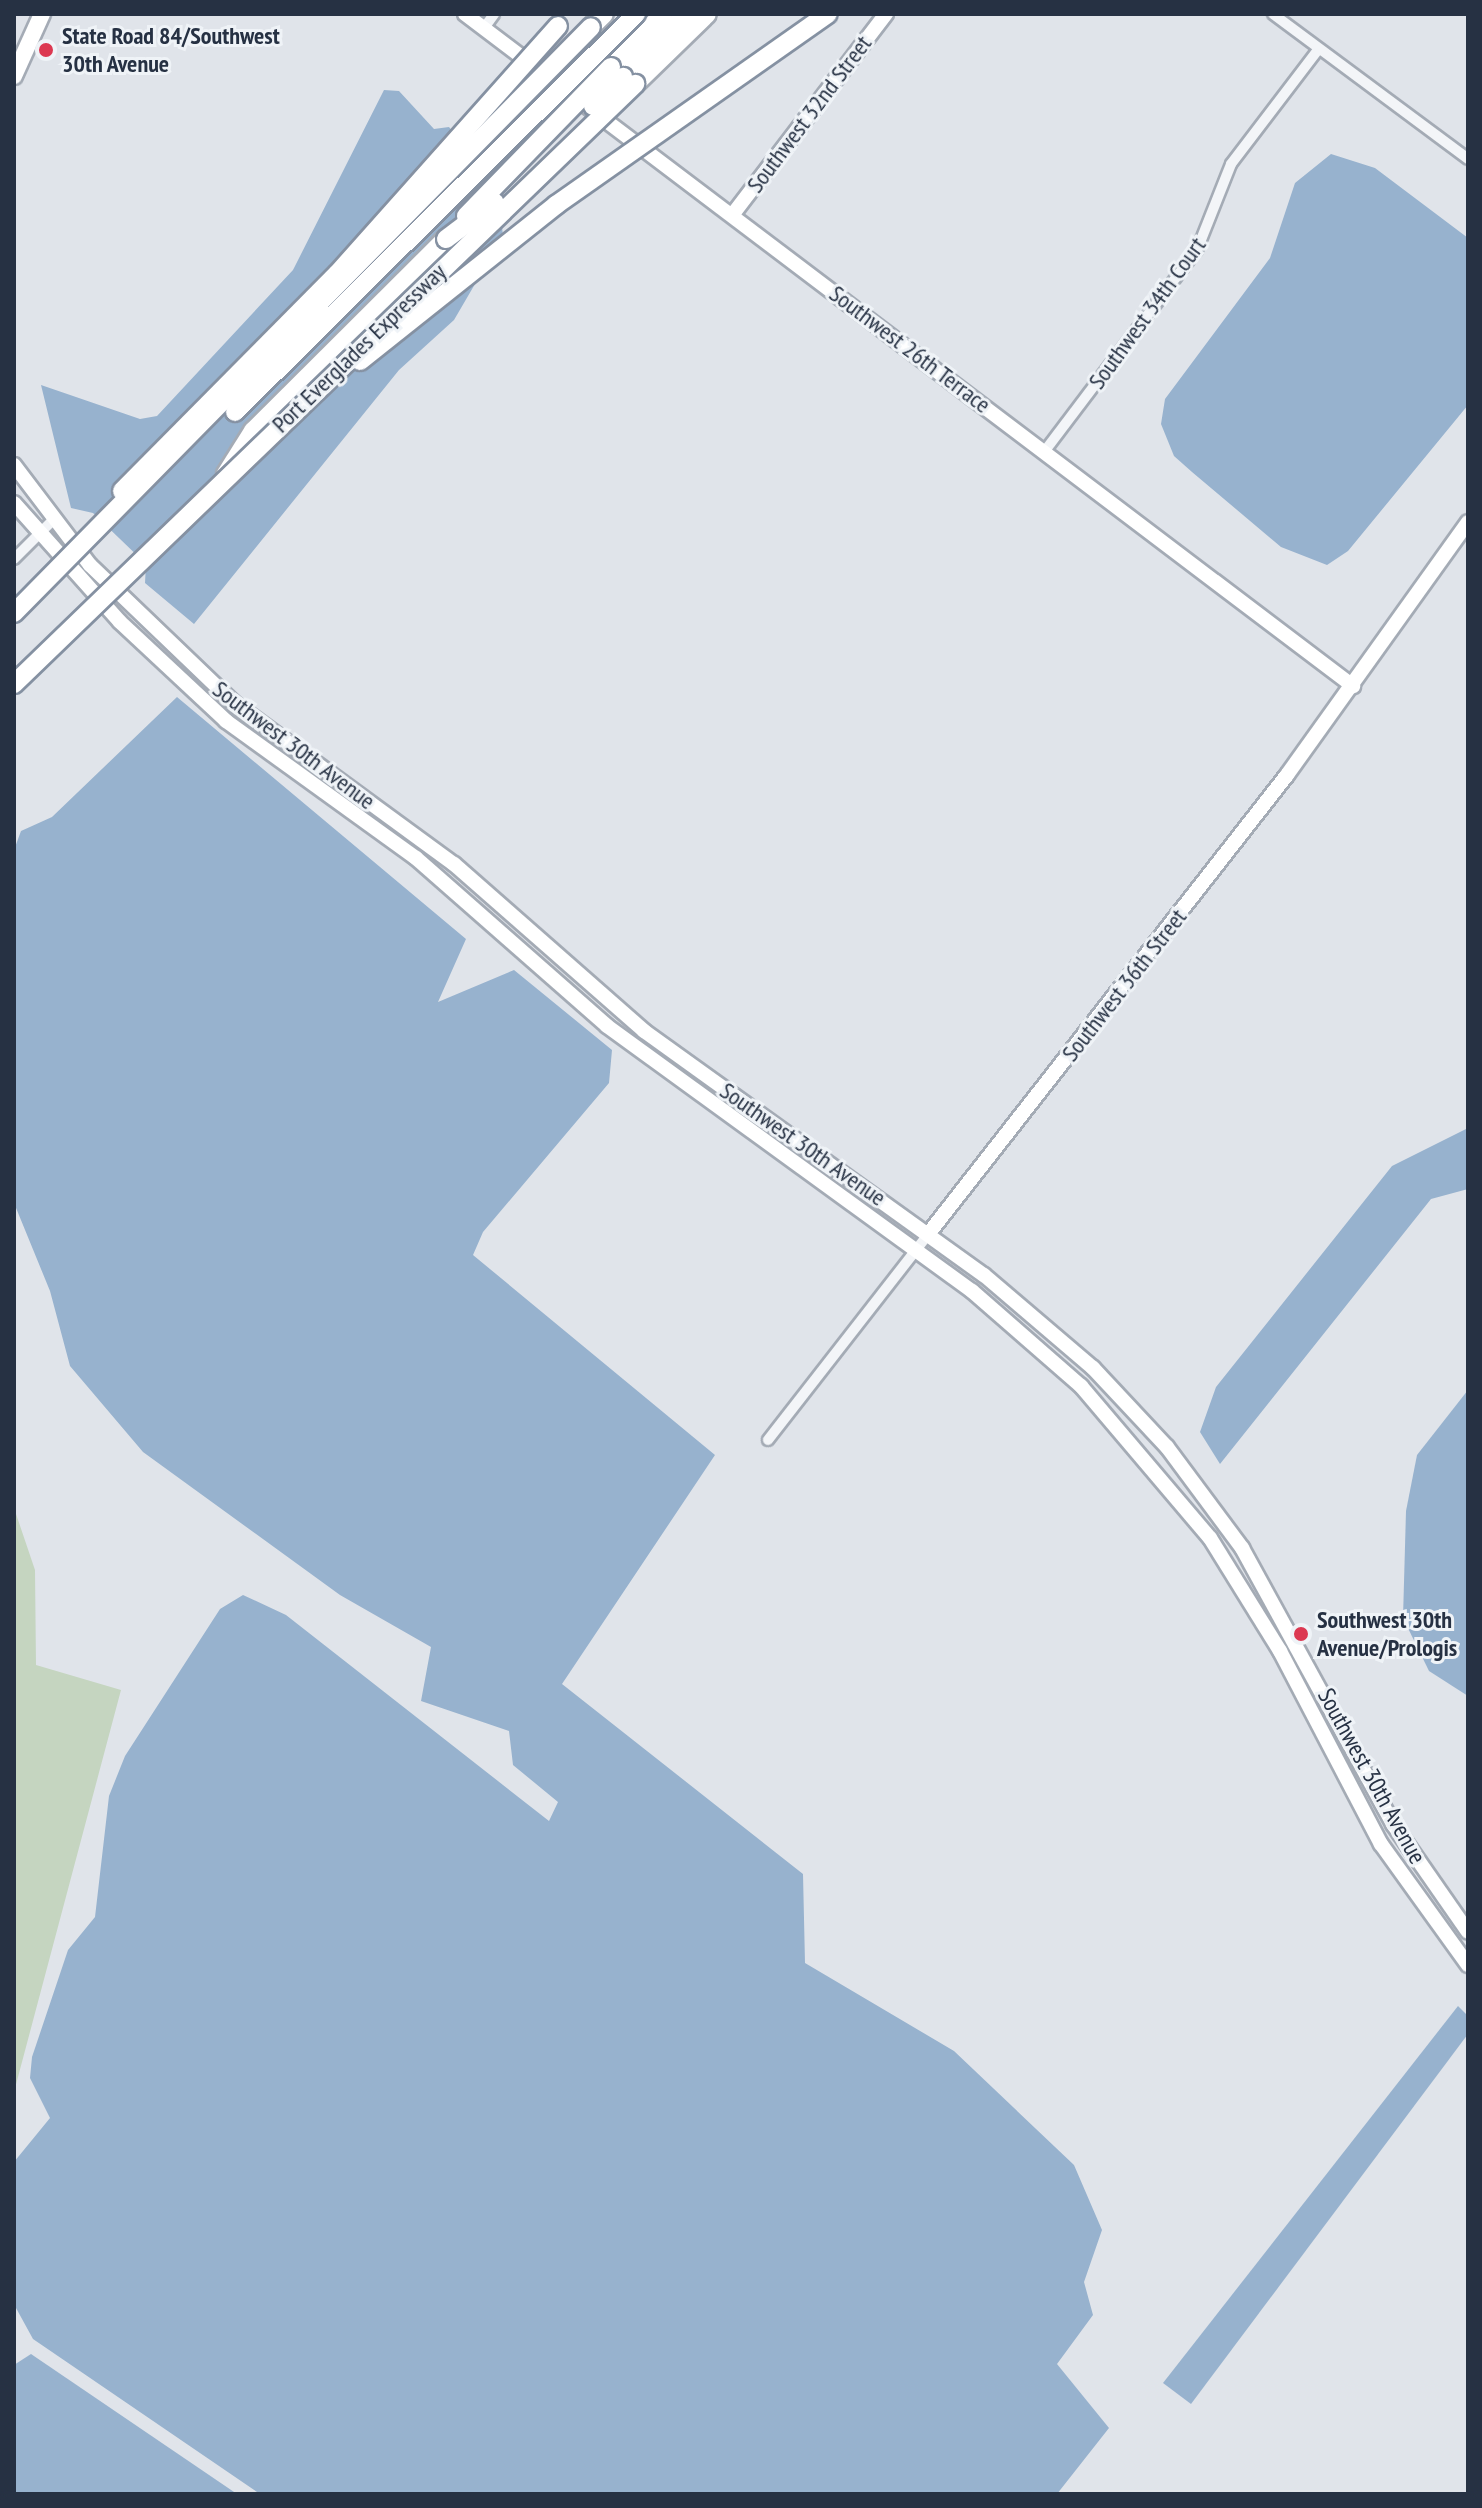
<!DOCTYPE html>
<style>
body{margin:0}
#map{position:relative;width:1482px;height:2508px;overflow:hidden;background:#e0e4ea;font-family:"PT Sans Narrow",sans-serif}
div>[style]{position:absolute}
.green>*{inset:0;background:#c5d5c0}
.water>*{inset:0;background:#97b2ce}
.roads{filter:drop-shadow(2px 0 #a4abb5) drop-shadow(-2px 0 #a4abb5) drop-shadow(0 2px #a4abb5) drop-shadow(0 -2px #a4abb5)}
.street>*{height:10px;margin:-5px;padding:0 5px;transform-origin:5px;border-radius:5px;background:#f3f5f8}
.secondary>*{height:14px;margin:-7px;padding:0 7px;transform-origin:7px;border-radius:7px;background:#fff}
.primary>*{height:16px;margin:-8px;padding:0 8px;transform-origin:8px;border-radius:8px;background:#fff}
.highway>*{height:18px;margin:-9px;padding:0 9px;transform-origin:9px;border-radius:9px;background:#fff}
.bridges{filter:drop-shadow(2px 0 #8591a2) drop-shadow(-2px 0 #8591a2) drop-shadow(0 2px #8591a2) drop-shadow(0 -2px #8591a2)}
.highway-bridge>*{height:18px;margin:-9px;padding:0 9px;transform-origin:9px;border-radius:9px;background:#fff}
.dots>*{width:22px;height:22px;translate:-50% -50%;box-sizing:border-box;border:4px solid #eff3f7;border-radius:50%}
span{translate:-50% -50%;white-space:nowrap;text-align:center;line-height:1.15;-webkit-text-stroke:6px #eff3f7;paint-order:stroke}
.poi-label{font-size:24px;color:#263143;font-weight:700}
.left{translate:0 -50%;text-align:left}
.street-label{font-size:24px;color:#263143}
.frame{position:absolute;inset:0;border:16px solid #263143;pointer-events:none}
</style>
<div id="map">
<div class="green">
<i style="clip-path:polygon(14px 1508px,35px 1570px,36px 1665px,121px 1690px,14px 2092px)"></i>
</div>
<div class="water">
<i style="clip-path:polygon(384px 90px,399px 91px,434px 129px,449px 127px,498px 190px,503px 236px,454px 320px,399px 370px,194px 624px,145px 583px,146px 564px,93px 513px,71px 508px,41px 385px,140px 419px,157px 416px,293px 270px)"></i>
<i style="clip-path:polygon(1331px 154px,1375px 168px,1468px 238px,1468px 405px,1348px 551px,1327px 565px,1281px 547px,1192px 472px,1174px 456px,1161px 424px,1165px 399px,1270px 258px,1295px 183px)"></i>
<i style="clip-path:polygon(177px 697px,466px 939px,438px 1002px,514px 970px,612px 1050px,609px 1083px,483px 1232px,473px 1255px,715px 1455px,562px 1684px,803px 1874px,805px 1963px,954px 2051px,1074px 2165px,1102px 2230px,1084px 2282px,1093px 2315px,1057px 2364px,1109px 2428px,1057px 2494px,260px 2494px,33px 2339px,16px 2308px,14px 2162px,50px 2118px,30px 2078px,32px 2057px,68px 1950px,95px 1917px,109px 1796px,125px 1756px,220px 1609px,243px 1595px,286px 1615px,549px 1821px,558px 1802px,513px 1765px,509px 1731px,421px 1701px,431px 1647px,340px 1595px,143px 1452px,70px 1366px,50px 1291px,14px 1203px,14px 850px,21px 831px,52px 817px)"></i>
<i style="clip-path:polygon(1468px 1128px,1468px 1189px,1431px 1199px,1220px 1464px,1200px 1432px,1216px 1387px,1392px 1166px)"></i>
<i style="clip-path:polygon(1468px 1390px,1468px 1696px,1429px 1671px,1403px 1618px,1406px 1511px,1417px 1455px)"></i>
<i style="clip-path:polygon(1458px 2006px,1468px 2016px,1468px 2034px,1191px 2404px,1163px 2383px)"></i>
<i style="clip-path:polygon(31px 2354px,237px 2494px,14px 2494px,14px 2365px)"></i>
</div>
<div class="roads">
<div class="street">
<i style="left:1273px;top:14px;width:243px;rotate:36.6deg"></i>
<i style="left:484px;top:28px;width:17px;rotate:-54deg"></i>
<i style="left:1044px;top:452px;width:253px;rotate:-52.9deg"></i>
<i style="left:1197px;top:250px;width:92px;rotate:-68.4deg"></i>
<i style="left:1231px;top:164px;width:143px;rotate:-52.7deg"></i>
<i style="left:14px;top:559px;width:52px;rotate:-45deg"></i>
<i style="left:768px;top:1440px;width:262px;rotate:-52.1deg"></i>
</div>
<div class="secondary">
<i style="left:465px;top:14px;width:1114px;rotate:37.12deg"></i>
<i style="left:733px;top:214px;width:252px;rotate:-52.6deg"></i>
<i style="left:14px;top:465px;width:126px;rotate:52.8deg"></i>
<i style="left:90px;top:565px;width:201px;rotate:43.8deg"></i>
<i style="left:235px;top:704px;width:271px;rotate:36.2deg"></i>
<i style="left:454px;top:864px;width:253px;rotate:41.3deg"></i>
<i style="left:644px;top:1031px;width:418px;rotate:35.7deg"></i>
<i style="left:984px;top:1275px;width:143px;rotate:40.5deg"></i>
<i style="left:1093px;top:1368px;width:108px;rotate:46.9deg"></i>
<i style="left:1167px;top:1447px;width:126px;rotate:53.4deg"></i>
<i style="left:1242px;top:1548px;width:315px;rotate:61.3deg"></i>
<i style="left:1393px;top:1824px;width:131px;rotate:55.2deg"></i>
<i style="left:14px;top:503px;width:159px;rotate:48.3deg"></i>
<i style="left:120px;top:622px;width:145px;rotate:43deg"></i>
<i style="left:226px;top:721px;width:234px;rotate:35.8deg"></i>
<i style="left:416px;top:858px;width:254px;rotate:41.3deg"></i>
<i style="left:607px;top:1026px;width:451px;rotate:36deg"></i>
<i style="left:972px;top:1291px;width:145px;rotate:41.1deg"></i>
<i style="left:1081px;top:1386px;width:199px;rotate:49.7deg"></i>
<i style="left:1210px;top:1538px;width:133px;rotate:58.2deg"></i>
<i style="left:1280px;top:1651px;width:218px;rotate:62.4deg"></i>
<i style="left:1381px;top:1844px;width:149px;rotate:54.3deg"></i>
<i style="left:929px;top:1233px;width:581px;rotate:-51.99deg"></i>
<i style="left:1287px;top:775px;width:311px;rotate:-54.4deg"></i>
</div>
<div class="primary">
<i style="left:14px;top:76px;width:68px;rotate:-65.7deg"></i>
</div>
<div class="highway">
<i style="left:591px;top:27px;width:18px;rotate:-45deg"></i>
<i style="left:611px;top:67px;width:74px;rotate:-45.5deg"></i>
<i style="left:623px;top:77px;width:89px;rotate:-45deg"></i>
<i style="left:635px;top:84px;width:100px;rotate:-44.2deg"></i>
<i style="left:226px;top:474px;width:51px;rotate:-57.9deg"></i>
<i style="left:253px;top:431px;width:272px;rotate:-44.9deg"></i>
</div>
</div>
<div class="bridges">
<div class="highway-bridge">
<i style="left:593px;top:106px;width:42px;rotate:-44deg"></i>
<i style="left:466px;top:216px;width:208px;rotate:-45.8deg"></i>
<i style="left:446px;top:239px;width:61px;rotate:-37.1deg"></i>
<i style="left:360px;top:361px;width:251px;rotate:-38.5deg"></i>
<i style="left:556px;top:205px;width:332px;rotate:-35.1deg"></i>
<i style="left:235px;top:412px;width:565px;rotate:-44.78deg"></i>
<i style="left:122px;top:491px;width:305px;rotate:-45.3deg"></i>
<i style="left:337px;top:274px;width:332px;rotate:-48.3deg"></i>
<i style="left:14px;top:613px;width:822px;rotate:-45.44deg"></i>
<i style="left:14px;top:684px;width:864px;rotate:-44.01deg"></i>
</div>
</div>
<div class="dots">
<i style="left:46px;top:50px;background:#dc3851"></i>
<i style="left:1301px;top:1634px;background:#dc3851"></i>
</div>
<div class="poi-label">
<span class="left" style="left:62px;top:50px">State Road 84/Southwest<br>30th Avenue</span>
<span class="left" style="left:1317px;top:1634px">Southwest 30th<br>Avenue/Prologis</span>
</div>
<div class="street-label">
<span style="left:809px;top:114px;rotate:-53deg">Southwest 32nd Street</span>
<span style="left:1147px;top:313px;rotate:-54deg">Southwest 34th Court</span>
<span style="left:359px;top:348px;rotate:-44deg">Port Everglades Expressway</span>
<span style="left:910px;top:349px;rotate:37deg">Southwest 26th Terrace</span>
<span style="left:294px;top:745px;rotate:37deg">Southwest 30th Avenue</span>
<span style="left:1124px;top:985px;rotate:-52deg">Southwest 36th Street</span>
<span style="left:803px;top:1144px;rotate:35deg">Southwest 30th Avenue</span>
<span style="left:1372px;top:1776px;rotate:61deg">Southwest 30th Avenue</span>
</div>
<div class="frame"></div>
</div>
